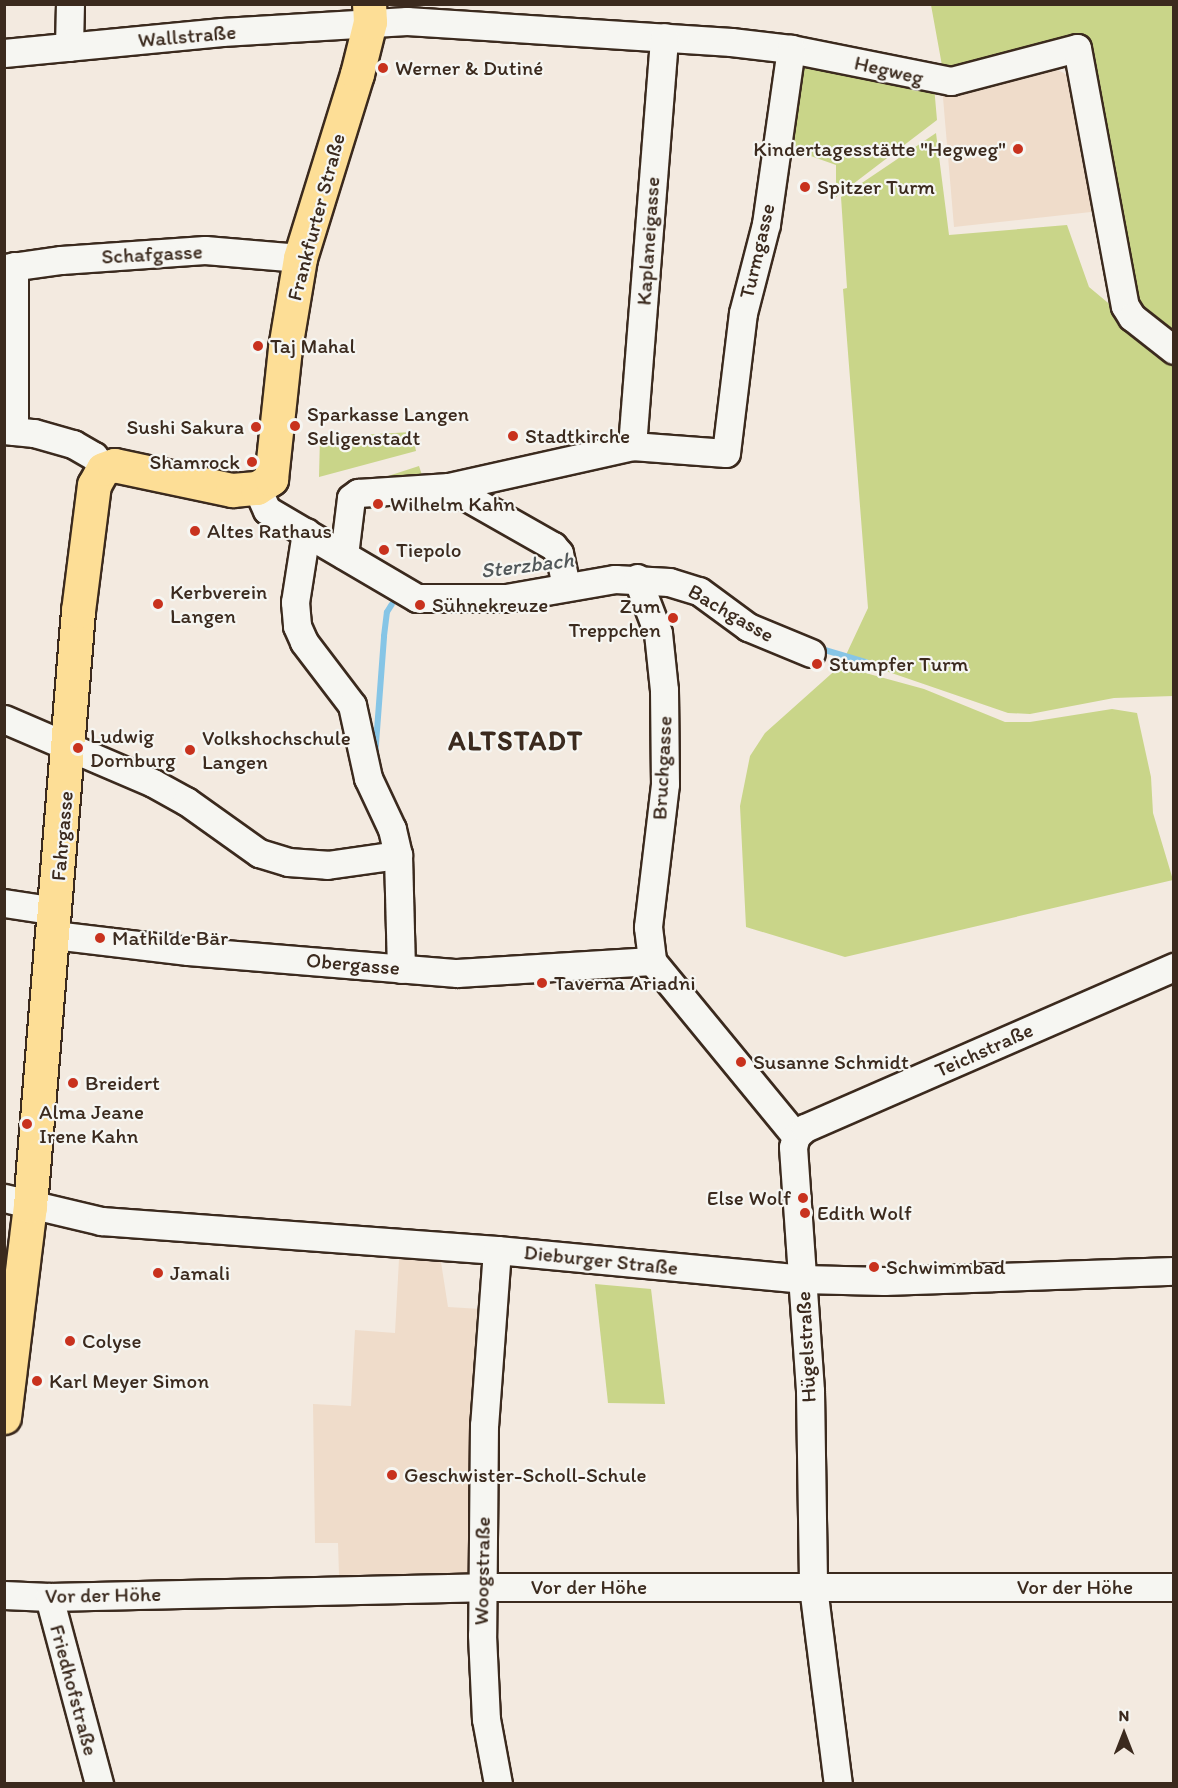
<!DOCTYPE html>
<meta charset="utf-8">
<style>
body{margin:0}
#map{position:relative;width:1178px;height:1788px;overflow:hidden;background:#f3eae0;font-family:Itim,sans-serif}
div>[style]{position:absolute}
.built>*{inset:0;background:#efdcca}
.green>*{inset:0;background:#c9d589}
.stream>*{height:6px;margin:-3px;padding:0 3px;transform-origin:3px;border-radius:3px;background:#86c5e6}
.roads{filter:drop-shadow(2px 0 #3b2a1e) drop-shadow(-2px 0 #3b2a1e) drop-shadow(0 2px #3b2a1e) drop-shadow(0 -2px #3b2a1e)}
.minor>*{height:27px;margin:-13.5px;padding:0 13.5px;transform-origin:13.5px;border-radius:13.5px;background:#f6f6f2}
.major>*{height:33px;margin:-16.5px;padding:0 16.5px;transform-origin:16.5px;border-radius:16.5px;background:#fdde96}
.dots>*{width:16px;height:16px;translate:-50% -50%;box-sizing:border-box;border:3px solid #f6f6f2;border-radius:50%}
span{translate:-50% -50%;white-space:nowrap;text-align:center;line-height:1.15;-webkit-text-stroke:4.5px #f6f6f2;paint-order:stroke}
.street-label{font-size:21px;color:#3b2a1e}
.poi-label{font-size:21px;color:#3b2a1e}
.left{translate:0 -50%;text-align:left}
.right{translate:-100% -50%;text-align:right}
.water-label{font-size:22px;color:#52585a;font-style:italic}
.district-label{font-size:27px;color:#3b2a1e;font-weight:700;letter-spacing:1.5px}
.frame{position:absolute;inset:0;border:6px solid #3b2a1e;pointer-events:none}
.north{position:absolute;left:1094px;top:1704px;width:60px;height:60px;-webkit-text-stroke:4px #f6f6f2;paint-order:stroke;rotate:0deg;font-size:16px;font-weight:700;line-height:24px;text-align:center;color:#3b2a1e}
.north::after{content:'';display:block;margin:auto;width:21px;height:27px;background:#3b2a1e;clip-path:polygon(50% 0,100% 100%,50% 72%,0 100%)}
</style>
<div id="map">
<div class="built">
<i style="clip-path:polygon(1051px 67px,1064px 73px,1078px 87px,1100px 211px,954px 227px,942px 86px)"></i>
<i style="clip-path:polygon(399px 1259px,441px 1262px,448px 1307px,481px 1309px,470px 1408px,470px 1568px,466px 1573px,339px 1575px,338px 1543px,315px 1543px,313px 1404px,351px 1406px,355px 1330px,395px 1333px)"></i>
</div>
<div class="green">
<i style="clip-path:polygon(931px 5px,1173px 5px,1173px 340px,1135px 310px,1085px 40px,943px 71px)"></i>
<i style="clip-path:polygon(800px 56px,934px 86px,937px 120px,836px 197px,836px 165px,805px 154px,789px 142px)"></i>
<i style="clip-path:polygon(936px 133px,949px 235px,1067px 225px,1089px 287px,1173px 357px,1173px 696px,1114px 698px,1030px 714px,1008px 713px,845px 657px,868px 608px,843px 289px,847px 288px,841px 197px)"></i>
<i style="clip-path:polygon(412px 432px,416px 451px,319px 477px,320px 437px)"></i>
<i style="clip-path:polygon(419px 466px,424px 481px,382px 478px)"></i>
<i style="clip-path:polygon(840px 666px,924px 689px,1005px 722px,1030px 722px,1112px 709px,1137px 713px,1151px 777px,1153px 813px,1173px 880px,845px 957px,746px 927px,740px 806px,750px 756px,765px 733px)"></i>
<i style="clip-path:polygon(595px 1284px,651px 1289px,665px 1404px,608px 1403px)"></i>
</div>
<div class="stream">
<i style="left:818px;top:648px;width:50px;rotate:16.3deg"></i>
<i style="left:375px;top:757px;width:121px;rotate:-85.7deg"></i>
<i style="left:384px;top:636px;width:24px;rotate:-83deg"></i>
<i style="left:387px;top:612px;width:9px;rotate:-58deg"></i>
</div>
<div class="roads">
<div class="minor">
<i style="left:69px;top:47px;width:43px;rotate:-88.7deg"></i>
<i style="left:4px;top:53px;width:219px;rotate:-5.5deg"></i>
<i style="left:222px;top:32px;width:185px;rotate:-3.4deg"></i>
<i style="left:407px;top:21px;width:325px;rotate:3.7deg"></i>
<i style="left:731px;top:42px;width:60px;rotate:6.7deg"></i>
<i style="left:791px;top:49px;width:163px;rotate:11.3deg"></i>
<i style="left:951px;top:81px;width:130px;rotate:-14.7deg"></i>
<i style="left:1077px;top:48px;width:262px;rotate:79.5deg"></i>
<i style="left:1125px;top:306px;width:13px;rotate:58deg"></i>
<i style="left:1132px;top:317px;width:53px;rotate:38.2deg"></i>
<i style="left:4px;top:268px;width:58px;rotate:-8deg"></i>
<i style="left:61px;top:260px;width:144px;rotate:-4deg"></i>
<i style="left:205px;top:250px;width:95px;rotate:4.8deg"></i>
<i style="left:4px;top:430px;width:30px;rotate:6deg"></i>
<i style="left:34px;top:433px;width:41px;rotate:15.8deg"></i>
<i style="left:73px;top:444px;width:24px;rotate:30deg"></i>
<i style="left:94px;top:456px;width:16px;rotate:55deg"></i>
<i style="left:14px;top:431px;width:165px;rotate:-90deg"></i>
<i style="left:632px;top:446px;width:410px;rotate:-85.5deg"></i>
<i style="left:449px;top:487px;width:120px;rotate:29.6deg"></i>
<i style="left:553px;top:546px;width:9px;rotate:49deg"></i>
<i style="left:559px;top:553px;width:33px;rotate:78deg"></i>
<i style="left:257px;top:488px;width:24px;rotate:66deg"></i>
<i style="left:267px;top:510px;width:174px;rotate:30.4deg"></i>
<i style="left:417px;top:598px;width:89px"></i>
<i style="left:506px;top:598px;width:111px;rotate:-9.9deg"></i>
<i style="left:615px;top:579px;width:54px;rotate:3.2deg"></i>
<i style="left:669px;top:582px;width:31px;rotate:17deg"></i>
<i style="left:699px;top:591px;width:61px;rotate:36.3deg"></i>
<i style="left:748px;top:627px;width:68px;rotate:22.4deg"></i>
<i style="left:306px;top:532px;width:71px;rotate:98.9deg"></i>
<i style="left:295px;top:602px;width:24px;rotate:85deg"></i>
<i style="left:297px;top:626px;width:17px;rotate:66deg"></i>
<i style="left:304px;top:642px;width:79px;rotate:52.7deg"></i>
<i style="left:352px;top:705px;width:75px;rotate:77.6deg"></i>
<i style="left:368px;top:778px;width:56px;rotate:64.8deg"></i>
<i style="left:392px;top:829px;width:27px;rotate:77deg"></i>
<i style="left:398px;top:855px;width:114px;rotate:88.5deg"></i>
<i style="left:344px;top:555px;width:57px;rotate:-83deg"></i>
<i style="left:351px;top:498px;width:9px;rotate:-36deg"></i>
<i style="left:358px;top:493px;width:91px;rotate:-3.8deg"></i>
<i style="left:449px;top:487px;width:188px;rotate:-12.6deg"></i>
<i style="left:632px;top:446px;width:94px;rotate:4.3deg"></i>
<i style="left:726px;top:453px;width:141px;rotate:-83.1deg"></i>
<i style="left:743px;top:313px;width:92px;rotate:-75.5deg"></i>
<i style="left:766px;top:224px;width:177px;rotate:-81.9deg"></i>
<i style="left:637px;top:578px;width:59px;rotate:69.1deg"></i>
<i style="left:658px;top:633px;width:57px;rotate:84deg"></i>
<i style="left:664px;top:690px;width:94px;rotate:89.4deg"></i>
<i style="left:665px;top:784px;width:144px;rotate:96.8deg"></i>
<i style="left:648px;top:927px;width:34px;rotate:83deg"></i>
<i style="left:652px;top:961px;width:227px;rotate:50.6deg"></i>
<i style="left:796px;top:1136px;width:11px;rotate:105deg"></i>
<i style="left:793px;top:1147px;width:245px;rotate:86deg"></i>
<i style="left:810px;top:1391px;width:196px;rotate:89.1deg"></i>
<i style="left:813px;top:1587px;width:199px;rotate:82.8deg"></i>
<i style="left:4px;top:719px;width:162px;rotate:23.2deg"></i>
<i style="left:153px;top:783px;width:38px;rotate:29deg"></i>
<i style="left:186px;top:801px;width:90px;rotate:35.5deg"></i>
<i style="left:259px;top:853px;width:30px;rotate:17deg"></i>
<i style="left:288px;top:862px;width:39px;rotate:4deg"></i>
<i style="left:327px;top:865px;width:72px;rotate:-8deg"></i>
<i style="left:4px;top:903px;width:53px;rotate:8.7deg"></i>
<i style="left:54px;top:935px;width:135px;rotate:6.8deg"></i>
<i style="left:188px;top:951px;width:270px;rotate:4.7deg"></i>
<i style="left:457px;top:973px;width:195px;rotate:-3.5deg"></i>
<i style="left:796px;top:1136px;width:12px;rotate:-42deg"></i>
<i style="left:805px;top:1128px;width:403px;rotate:-23.6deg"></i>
<i style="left:4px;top:1198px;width:100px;rotate:13.3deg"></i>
<i style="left:101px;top:1221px;width:397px;rotate:4.2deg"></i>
<i style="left:497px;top:1250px;width:306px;rotate:5.4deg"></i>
<i style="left:802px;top:1279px;width:82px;rotate:1.4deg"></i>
<i style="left:884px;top:1281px;width:290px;rotate:-2deg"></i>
<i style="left:497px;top:1250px;width:175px;rotate:94.2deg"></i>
<i style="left:484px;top:1425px;width:210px;rotate:90.5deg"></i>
<i style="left:482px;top:1635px;width:84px;rotate:87.3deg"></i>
<i style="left:486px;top:1719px;width:66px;rotate:79.5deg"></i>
<i style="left:4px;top:1595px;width:45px;rotate:2.5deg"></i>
<i style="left:49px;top:1597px;width:433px;rotate:-1.3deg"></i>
<i style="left:482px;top:1587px;width:692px"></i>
<i style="left:49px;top:1597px;width:194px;rotate:75deg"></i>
</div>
<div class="major">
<i style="left:4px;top:1417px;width:213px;rotate:-83deg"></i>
<i style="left:30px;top:1206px;width:597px;rotate:-85.39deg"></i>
<i style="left:78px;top:611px;width:127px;rotate:-82.8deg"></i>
<i style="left:94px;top:485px;width:18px;rotate:-61deg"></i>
<i style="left:103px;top:469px;width:12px;rotate:-20deg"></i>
<i style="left:114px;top:465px;width:121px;rotate:12deg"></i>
<i style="left:232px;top:490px;width:25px;rotate:-5deg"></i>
<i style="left:257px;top:488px;width:17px;rotate:-33deg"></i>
<i style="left:271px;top:479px;width:132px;rotate:-83.9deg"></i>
<i style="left:285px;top:348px;width:91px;rotate:-80.5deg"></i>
<i style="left:300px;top:258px;width:193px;rotate:-72.8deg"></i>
<i style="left:357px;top:74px;width:54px;rotate:-76deg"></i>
<i style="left:370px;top:22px;width:18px;rotate:-93deg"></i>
</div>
</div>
<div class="dots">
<i style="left:383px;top:68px;background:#c8321e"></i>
<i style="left:1018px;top:149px;background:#c8321e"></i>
<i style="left:805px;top:187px;background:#c8321e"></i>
<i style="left:258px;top:346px;background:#c8321e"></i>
<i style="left:295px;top:426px;background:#c8321e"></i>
<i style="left:256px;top:427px;background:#c8321e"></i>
<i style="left:513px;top:436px;background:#c8321e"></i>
<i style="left:252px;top:462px;background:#c8321e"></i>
<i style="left:378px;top:504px;background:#c8321e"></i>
<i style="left:195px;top:531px;background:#c8321e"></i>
<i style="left:384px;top:550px;background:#c8321e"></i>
<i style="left:158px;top:604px;background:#c8321e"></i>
<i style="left:420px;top:605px;background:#c8321e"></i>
<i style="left:673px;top:618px;background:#c8321e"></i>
<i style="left:817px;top:664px;background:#c8321e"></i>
<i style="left:78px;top:748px;background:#c8321e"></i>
<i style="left:190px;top:750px;background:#c8321e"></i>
<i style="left:100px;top:938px;background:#c8321e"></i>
<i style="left:542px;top:983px;background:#c8321e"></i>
<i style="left:741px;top:1062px;background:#c8321e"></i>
<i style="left:73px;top:1083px;background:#c8321e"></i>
<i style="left:27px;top:1124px;background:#c8321e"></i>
<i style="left:803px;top:1198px;background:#c8321e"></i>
<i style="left:805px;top:1213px;background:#c8321e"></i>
<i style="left:874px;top:1267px;background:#c8321e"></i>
<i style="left:158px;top:1273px;background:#c8321e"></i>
<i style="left:70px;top:1341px;background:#c8321e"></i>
<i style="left:37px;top:1381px;background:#c8321e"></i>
<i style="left:392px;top:1475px;background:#c8321e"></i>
</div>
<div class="street-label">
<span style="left:187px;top:36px;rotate:-5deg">Wallstraße</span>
<span style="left:889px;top:70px;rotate:13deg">Hegweg</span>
<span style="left:316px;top:217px;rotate:-75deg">Frankfurter Straße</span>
<span style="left:648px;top:241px;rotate:-86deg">Kaplaneigasse</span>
<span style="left:757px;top:251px;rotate:-77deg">Turmgasse</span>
<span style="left:152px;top:254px;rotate:-3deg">Schafgasse</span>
<span style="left:731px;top:613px;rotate:30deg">Bachgasse</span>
<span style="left:662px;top:768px;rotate:-87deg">Bruchgasse</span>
<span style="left:62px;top:836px;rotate:-85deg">Fahrgasse</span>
<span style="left:353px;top:964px;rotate:5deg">Obergasse</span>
<span style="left:984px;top:1050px;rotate:-24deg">Teichstraße</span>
<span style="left:601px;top:1260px;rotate:6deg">Dieburger Straße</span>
<span style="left:806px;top:1347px;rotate:-93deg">Hügelstraße</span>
<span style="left:482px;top:1571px;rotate:-89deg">Woogstraße</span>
<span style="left:589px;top:1587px">Vor der Höhe</span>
<span style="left:1075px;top:1587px">Vor der Höhe</span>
<span style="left:103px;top:1595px;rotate:-1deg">Vor der Höhe</span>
<span style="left:74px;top:1690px;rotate:75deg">Friedhofstraße</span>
</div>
<div class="poi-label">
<span class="left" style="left:395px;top:68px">Werner &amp; Dutiné</span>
<span class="right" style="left:1006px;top:149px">Kindertagesstätte "Hegweg"</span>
<span class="left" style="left:817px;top:187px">Spitzer Turm</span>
<span class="left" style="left:270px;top:346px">Taj Mahal</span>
<span class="left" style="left:307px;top:426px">Sparkasse Langen<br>Seligenstadt</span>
<span class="right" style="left:244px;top:427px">Sushi Sakura</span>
<span class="left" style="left:525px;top:436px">Stadtkirche</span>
<span class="right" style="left:240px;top:462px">Shamrock</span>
<span class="left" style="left:390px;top:504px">Wilhelm Kahn</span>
<span class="left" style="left:207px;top:531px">Altes Rathaus</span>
<span class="left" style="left:396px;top:550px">Tiepolo</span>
<span class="left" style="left:170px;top:604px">Kerbverein<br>Langen</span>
<span class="left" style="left:432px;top:605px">Sühnekreuze</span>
<span class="right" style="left:661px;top:618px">Zum<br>Treppchen</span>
<span class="left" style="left:829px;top:664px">Stumpfer Turm</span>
<span class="left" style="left:90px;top:748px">Ludwig<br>Dornburg</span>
<span class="left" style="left:202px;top:750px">Volkshochschule<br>Langen</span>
<span class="left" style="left:112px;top:938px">Mathilde Bär</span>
<span class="left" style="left:554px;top:983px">Taverna Ariadni</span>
<span class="left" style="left:753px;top:1062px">Susanne Schmidt</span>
<span class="left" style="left:85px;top:1083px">Breidert</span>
<span class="left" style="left:39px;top:1124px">Alma Jeane<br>Irene Kahn</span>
<span class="right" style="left:791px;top:1198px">Else Wolf</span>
<span class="left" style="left:817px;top:1213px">Edith Wolf</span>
<span class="left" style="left:886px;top:1267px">Schwimmbad</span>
<span class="left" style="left:170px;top:1273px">Jamali</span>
<span class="left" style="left:82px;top:1341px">Colyse</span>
<span class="left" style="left:49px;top:1381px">Karl Meyer Simon</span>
<span class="left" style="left:404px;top:1475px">Geschwister-Scholl-Schule</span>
</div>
<div class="water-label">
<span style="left:527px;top:565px;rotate:-7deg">Sterzbach</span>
</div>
<div class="district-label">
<span style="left:516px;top:741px">ALTSTADT</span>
</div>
<div class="frame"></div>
<div class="north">N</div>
</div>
